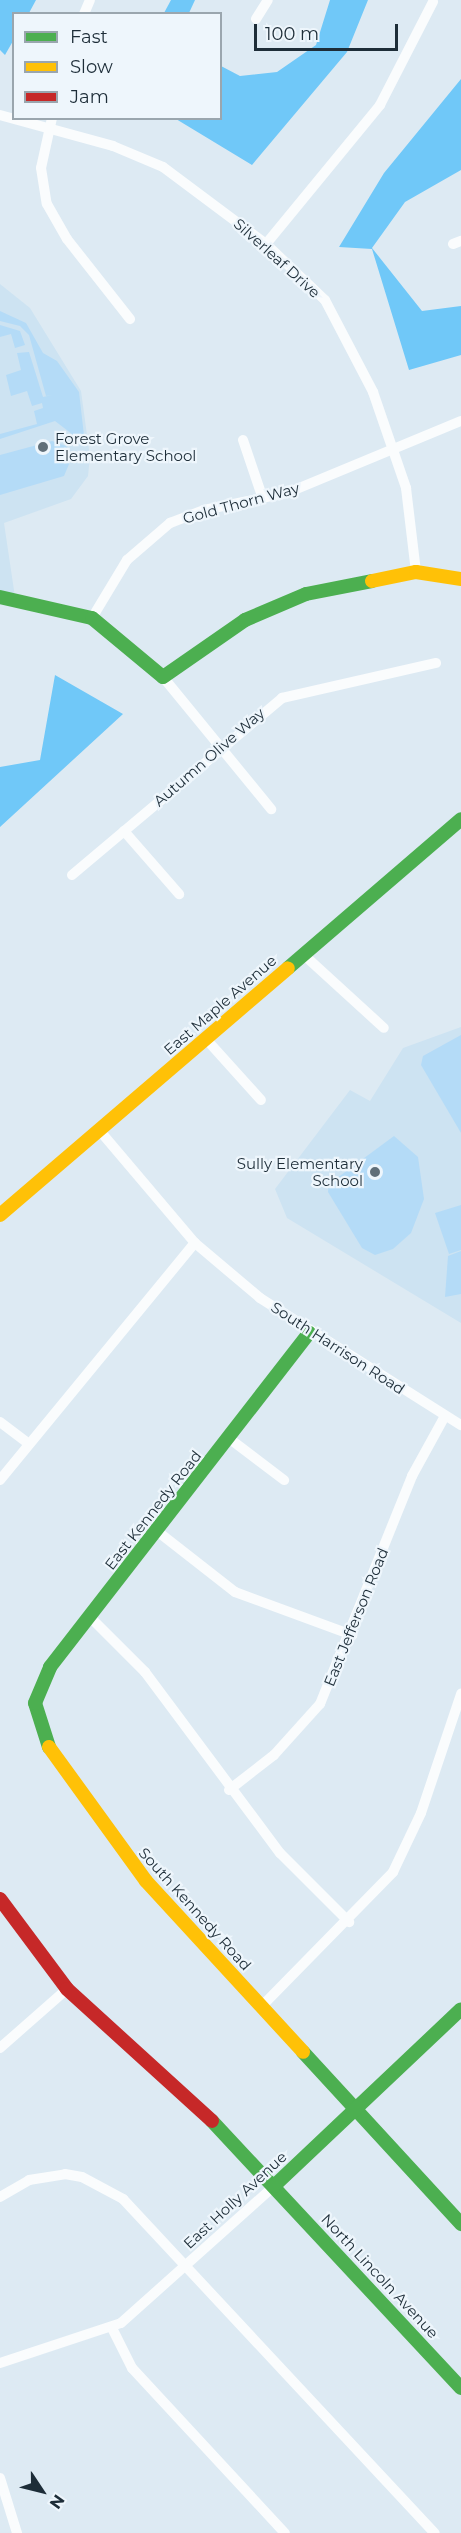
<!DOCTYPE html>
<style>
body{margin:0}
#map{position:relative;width:461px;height:2533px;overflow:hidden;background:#ddeaf3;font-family:Montserrat,sans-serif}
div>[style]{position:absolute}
.built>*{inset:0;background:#cde3f2}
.green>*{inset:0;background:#b4dbf7}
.forest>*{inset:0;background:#70c8f8}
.street>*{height:10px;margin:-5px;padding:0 5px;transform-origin:5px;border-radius:5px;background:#fafcfd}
.fast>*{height:14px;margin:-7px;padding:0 7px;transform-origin:7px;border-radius:7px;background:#4caf50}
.slow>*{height:14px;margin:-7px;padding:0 7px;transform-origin:7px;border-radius:7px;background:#ffc107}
.jam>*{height:14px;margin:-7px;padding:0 7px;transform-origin:7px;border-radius:7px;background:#c62828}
.dots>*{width:16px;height:16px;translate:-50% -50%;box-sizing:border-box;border:3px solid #eef6fc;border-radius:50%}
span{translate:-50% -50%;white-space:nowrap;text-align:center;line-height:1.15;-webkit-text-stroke:4.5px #eef6fc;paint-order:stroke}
.street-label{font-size:15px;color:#1d2d38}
.poi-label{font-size:15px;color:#1d2d38}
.left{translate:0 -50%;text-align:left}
.right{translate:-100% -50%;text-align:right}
.legend{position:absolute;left:12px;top:12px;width:210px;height:108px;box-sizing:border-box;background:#eef6fc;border:2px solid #9aa6ae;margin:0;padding:8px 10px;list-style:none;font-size:18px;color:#1d2d38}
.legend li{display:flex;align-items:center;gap:12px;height:30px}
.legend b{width:30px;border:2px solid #9aa6ae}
.north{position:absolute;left:12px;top:2461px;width:60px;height:60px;-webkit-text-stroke:4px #eef6fc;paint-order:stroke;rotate:125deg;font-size:16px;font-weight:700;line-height:24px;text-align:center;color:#1d2d38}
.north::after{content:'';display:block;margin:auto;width:21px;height:27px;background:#1d2d38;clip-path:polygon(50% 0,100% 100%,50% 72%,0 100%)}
.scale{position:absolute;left:254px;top:24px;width:144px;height:27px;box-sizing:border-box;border:3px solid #1d2d38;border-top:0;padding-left:8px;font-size:18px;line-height:21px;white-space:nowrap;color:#1d2d38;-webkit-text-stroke:4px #eef6fc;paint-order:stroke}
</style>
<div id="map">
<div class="built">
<i style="clip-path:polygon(0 284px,30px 308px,81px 391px,90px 457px,88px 476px,71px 499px,4px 523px,15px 597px,0 597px)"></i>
<i style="clip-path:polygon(461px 1027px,461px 1323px,287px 1218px,275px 1189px,350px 1090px,370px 1101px,403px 1048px)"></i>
</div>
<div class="green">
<i style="clip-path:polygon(0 311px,26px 323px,43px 353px,57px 361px,79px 392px,85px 444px,55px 421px,0 439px,0 434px,37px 424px,34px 411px,43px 408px,42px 403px,32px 406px,27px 391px,11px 396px,6px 375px,21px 370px,17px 353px,29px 352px,43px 397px,52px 395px,46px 396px,29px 335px,20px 326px,0 321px)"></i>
<i style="clip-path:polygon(0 325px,20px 331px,25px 345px,15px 348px,11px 334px,0 337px)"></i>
<i style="clip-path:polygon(52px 441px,66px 446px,72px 457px,64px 476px,0 495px,0 455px)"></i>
<i style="clip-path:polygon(461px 1035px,461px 1133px,421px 1065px,423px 1056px)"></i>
<i style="clip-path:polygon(394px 1136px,418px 1157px,424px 1199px,411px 1233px,393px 1249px,375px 1255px,362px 1248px,328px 1192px,329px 1184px)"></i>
<i style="clip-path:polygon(461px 1205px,461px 1250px,449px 1254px,435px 1213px)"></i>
<i style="clip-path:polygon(461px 1251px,461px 1294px,445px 1297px,448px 1256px)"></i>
</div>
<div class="forest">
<i style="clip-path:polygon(0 0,36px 0,29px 13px,14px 14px,13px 41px,5px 55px,0 50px)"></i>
<i style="clip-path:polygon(171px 0,195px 0,189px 13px,164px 13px)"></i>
<i style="clip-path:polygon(330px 0,368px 0,347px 52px,252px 165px,176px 119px,220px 118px,221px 66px,240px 76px,277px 72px,316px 45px)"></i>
<i style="clip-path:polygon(461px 79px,461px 170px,405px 202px,372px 248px,422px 311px,461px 306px,461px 355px,409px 370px,372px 249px,339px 247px,384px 173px)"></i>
<i style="clip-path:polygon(55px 675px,123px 714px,0 827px,0 767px,40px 760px)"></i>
</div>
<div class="street">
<i style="left:84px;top:14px;width:15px;rotate:-67deg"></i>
<i style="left:256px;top:19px;width:22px;rotate:-58deg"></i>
<i style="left:0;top:115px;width:117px;rotate:15.3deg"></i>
<i style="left:113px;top:146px;width:54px;rotate:22.8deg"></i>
<i style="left:163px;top:167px;width:129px;rotate:36.8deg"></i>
<i style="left:266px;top:244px;width:81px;rotate:43.5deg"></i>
<i style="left:325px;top:300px;width:104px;rotate:62.4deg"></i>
<i style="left:373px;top:392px;width:102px;rotate:71deg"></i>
<i style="left:406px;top:488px;width:85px;rotate:83.2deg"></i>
<i style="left:52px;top:118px;width:51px;rotate:102.4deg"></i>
<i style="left:41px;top:168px;width:36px;rotate:81deg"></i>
<i style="left:47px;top:204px;width:40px;rotate:60.3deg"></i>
<i style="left:67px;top:239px;width:102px;rotate:51.8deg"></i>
<i style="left:266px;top:244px;width:180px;rotate:-50.6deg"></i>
<i style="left:380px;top:105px;width:116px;rotate:-62.8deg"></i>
<i style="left:453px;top:244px;width:9px;rotate:-21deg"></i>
<i style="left:243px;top:440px;width:62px;rotate:71.3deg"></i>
<i style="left:92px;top:618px;width:68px;rotate:-58.9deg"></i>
<i style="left:127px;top:560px;width:57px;rotate:-40.7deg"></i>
<i style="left:170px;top:523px;width:36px;rotate:-21deg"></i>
<i style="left:204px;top:510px;width:85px;rotate:-11.6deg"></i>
<i style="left:287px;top:493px;width:188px;rotate:-22.5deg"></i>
<i style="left:163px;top:677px;width:171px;rotate:50.7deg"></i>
<i style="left:124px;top:831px;width:84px;rotate:48.9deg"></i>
<i style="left:72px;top:875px;width:275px;rotate:-40.1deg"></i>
<i style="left:282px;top:698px;width:158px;rotate:-12.8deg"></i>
<i style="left:304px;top:955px;width:108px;rotate:42.4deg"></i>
<i style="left:206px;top:1039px;width:82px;rotate:48deg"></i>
<i style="left:100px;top:1131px;width:147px;rotate:49.7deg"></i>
<i style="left:195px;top:1243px;width:85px;rotate:40.2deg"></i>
<i style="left:260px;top:1298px;width:238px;rotate:32.3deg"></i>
<i style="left:0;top:1422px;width:36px;rotate:37deg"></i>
<i style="left:230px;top:1439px;width:68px;rotate:37.2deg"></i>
<i style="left:0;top:1480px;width:307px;rotate:-50.6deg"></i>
<i style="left:157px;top:1531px;width:99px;rotate:38deg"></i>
<i style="left:235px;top:1592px;width:125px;rotate:20.2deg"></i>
<i style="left:90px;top:1617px;width:78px;rotate:45deg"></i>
<i style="left:145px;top:1672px;width:226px;rotate:53.3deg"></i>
<i style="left:280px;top:1853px;width:98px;rotate:45deg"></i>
<i style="left:229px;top:1790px;width:57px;rotate:-37.9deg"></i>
<i style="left:274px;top:1755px;width:69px;rotate:-48deg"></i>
<i style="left:320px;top:1704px;width:246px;rotate:-68deg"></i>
<i style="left:412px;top:1476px;width:68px;rotate:-61.2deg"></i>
<i style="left:261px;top:2007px;width:189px;rotate:-45.6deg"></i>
<i style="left:393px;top:1872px;width:65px;rotate:-64.6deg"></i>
<i style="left:421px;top:1813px;width:126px;rotate:-71.4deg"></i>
<i style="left:0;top:2048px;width:89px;rotate:-41.4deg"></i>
<i style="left:0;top:2197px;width:34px;rotate:-30deg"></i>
<i style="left:29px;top:2180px;width:36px;rotate:-9deg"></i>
<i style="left:65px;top:2174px;width:17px;rotate:10deg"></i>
<i style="left:82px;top:2177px;width:47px;rotate:28.2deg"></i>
<i style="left:123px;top:2199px;width:457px;rotate:47deg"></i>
<i style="left:112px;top:2328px;width:45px;rotate:63.4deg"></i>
<i style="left:132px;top:2368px;width:225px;rotate:47.2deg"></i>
<i style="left:0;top:2363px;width:127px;rotate:-18.3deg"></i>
<i style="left:121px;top:2323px;width:205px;rotate:-41.8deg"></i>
<i style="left:0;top:2478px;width:58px;rotate:72.8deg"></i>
</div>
<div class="fast">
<i style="left:0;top:597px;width:94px;rotate:12.9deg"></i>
<i style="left:92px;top:618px;width:92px;rotate:39.7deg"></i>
<i style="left:163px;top:677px;width:100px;rotate:-34.8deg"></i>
<i style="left:245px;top:620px;width:66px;rotate:-23.1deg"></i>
<i style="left:306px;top:594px;width:67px;rotate:-11.1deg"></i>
<i style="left:288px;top:968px;width:228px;rotate:-40.7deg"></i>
<i style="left:49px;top:1747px;width:46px;rotate:-107.7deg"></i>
<i style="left:35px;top:1703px;width:39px;rotate:-67deg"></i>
<i style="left:50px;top:1667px;width:423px;rotate:-52.2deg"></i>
<i style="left:303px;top:2052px;width:234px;rotate:47.4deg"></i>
<i style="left:212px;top:2121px;width:365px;rotate:47deg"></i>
<i style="left:274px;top:2186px;width:257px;rotate:-43.4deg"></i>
</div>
<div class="slow">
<i style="left:372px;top:581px;width:45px;rotate:-11.6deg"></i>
<i style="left:416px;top:572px;width:46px;rotate:8.8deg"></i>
<i style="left:0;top:1215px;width:379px;rotate:-40.6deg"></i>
<i style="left:49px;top:1747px;width:165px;rotate:54.1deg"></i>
<i style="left:146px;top:1881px;width:232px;rotate:47.4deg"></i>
</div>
<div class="jam">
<i style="left:0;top:1899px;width:112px;rotate:53.3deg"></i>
<i style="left:67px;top:1989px;width:196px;rotate:42.3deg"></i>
</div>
<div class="dots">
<i style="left:43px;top:447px;background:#606f79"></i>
<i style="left:375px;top:1172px;background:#606f79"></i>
</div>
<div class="street-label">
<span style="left:277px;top:258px;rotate:42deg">Silverleaf Drive</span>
<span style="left:241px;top:503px;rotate:-15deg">Gold Thorn Way</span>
<span style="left:209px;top:757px;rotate:-41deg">Autumn Olive Way</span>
<span style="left:220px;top:1005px;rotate:-41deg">East Maple Avenue</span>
<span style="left:338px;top:1348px;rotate:33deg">South Harrison Road</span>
<span style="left:153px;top:1510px;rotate:-52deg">East Kennedy Road</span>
<span style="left:356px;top:1617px;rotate:-68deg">East Jefferson Road</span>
<span style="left:195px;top:1909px;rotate:48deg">South Kennedy Road</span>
<span style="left:235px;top:2200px;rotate:-43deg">East Holly Avenue</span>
<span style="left:380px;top:2276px;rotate:47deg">North Lincoln Avenue</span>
</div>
<div class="poi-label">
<span class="left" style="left:55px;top:447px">Forest Grove<br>Elementary School</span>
<span class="right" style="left:363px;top:1172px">Sully Elementary<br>School</span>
</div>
<ul class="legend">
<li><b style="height:8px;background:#4caf50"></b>Fast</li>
<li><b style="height:8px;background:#ffc107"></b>Slow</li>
<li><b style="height:8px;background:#c62828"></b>Jam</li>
</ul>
<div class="north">N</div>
<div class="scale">100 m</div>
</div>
